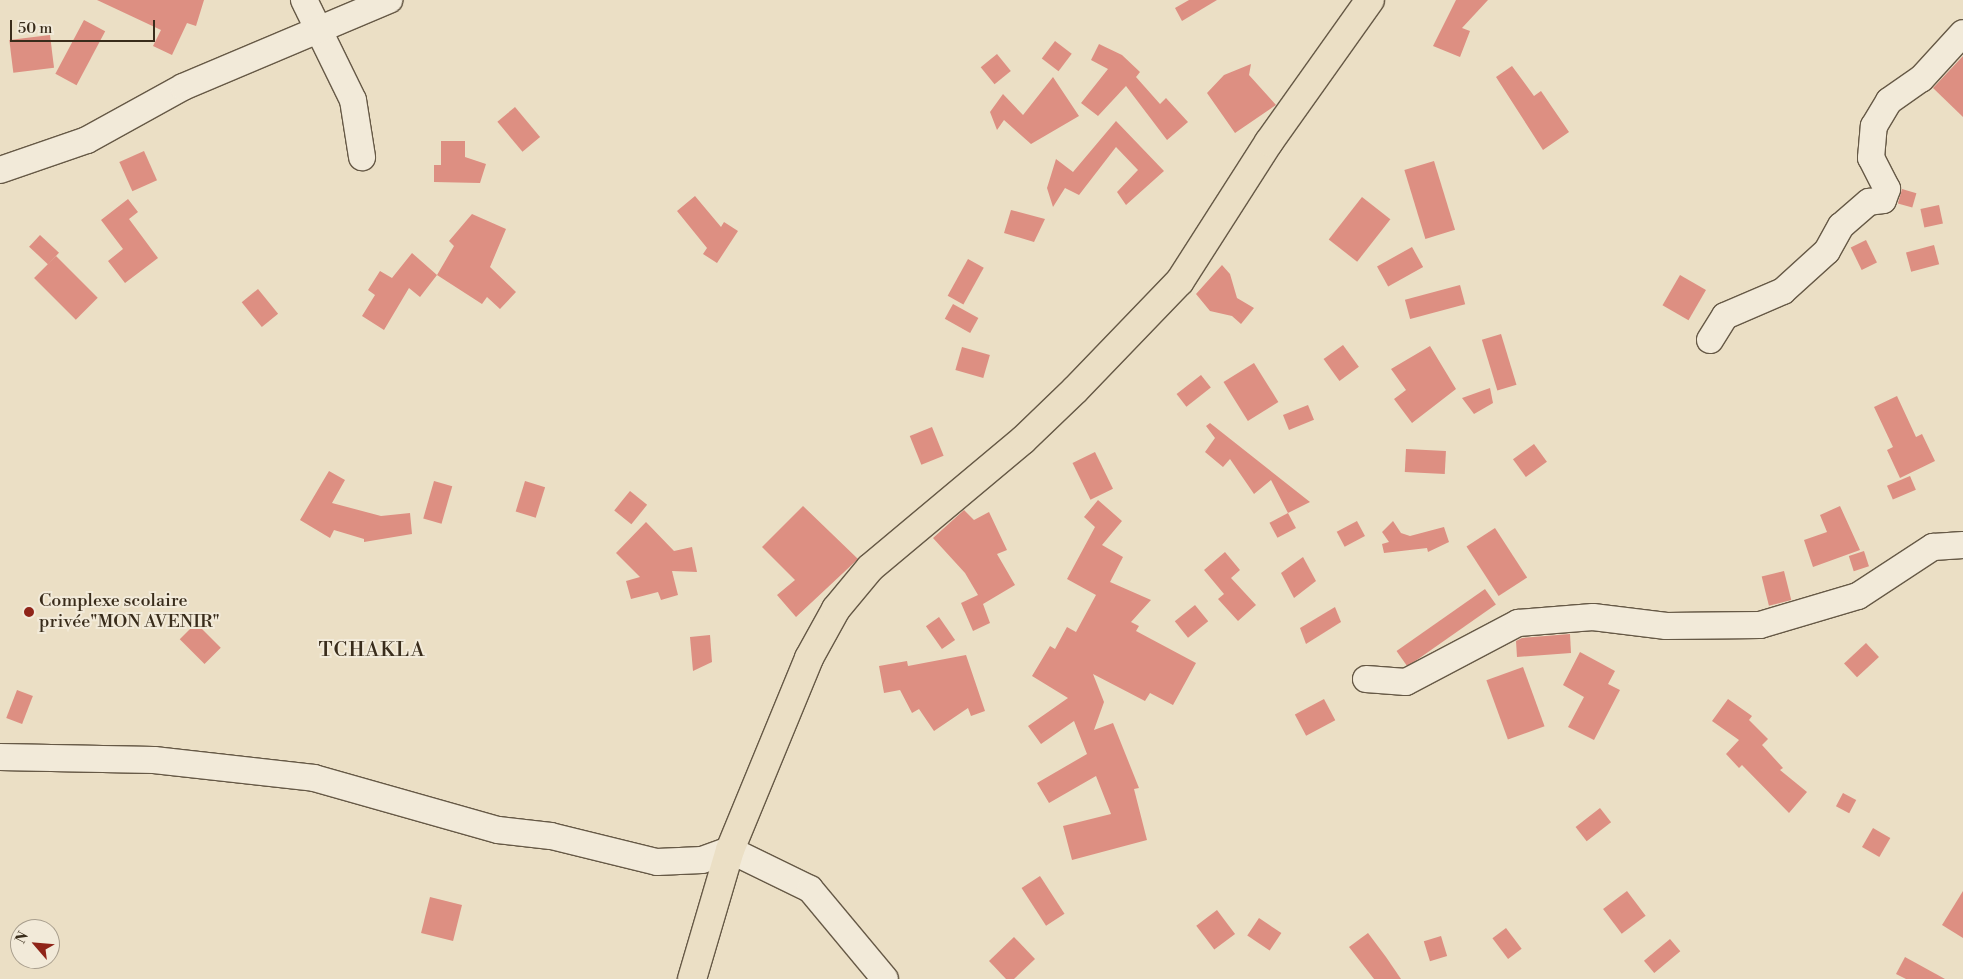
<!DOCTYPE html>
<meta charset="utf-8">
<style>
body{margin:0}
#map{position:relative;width:1963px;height:979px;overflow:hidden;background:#ebdfc5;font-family:"Libre Bodoni",serif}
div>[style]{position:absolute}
.building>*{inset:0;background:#dd8f82;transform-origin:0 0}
.roads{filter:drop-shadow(1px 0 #665946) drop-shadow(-1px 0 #665946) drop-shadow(0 1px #665946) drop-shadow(0 -1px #665946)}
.minor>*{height:26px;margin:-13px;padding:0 13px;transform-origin:13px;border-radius:13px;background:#f2ead9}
.major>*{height:28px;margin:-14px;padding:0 14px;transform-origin:14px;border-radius:14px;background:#ebdfc5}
.dots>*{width:14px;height:14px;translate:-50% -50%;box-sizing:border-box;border:2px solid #f2ead9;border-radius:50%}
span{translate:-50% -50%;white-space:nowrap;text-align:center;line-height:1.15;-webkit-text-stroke:4px #f2ead9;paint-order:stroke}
.poi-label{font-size:18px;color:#392c1b}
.left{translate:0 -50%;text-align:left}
.quarter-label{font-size:20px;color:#392c1b;letter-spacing:1px}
.north{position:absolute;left:10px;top:919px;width:50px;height:50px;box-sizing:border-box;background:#f2ead9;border:1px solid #a89e8d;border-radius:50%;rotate:297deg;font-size:14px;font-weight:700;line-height:20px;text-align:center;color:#392c1b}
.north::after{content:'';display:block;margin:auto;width:18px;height:22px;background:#8f2418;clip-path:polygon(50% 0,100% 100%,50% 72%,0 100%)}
.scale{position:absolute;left:10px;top:20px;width:145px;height:22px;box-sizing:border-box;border:2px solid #392c1b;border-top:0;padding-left:6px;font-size:15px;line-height:18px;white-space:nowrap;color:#392c1b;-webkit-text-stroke:4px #f2ead9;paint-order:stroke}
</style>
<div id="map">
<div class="building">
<i style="clip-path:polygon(97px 0,204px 0,196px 26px,187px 23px,172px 55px,153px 46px,161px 30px)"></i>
<i style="clip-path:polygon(1189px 0,1217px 0,1182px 21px,1175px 8px)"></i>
<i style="clip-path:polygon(1456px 0,1488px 0,1462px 28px,1470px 31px,1460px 57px,1433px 46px)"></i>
<i style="left:84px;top:20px;width:24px;height:61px;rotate:28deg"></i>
<i style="left:50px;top:35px;width:33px;height:41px;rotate:83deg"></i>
<i style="left:1055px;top:41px;width:21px;height:22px;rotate:37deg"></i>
<i style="clip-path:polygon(1099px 44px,1122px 55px,1140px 72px,1136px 77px,1160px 104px,1166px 98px,1188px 122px,1167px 140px,1126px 86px,1098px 116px,1081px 103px,1108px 69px,1091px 60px)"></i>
<i style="left:997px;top:54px;width:22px;height:21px;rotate:51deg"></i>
<i style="clip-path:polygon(1963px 56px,1963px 117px,1933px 88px)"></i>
<i style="clip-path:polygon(1251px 64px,1249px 75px,1276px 105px,1235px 133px,1207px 93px,1224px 75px)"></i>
<i style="clip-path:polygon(1512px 66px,1534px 96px,1541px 91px,1569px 132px,1543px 150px,1496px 77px)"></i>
<i style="clip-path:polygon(1053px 77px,1079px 116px,1031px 144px,1004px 120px,997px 130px,990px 112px,1003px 94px,1023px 115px)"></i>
<i style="left:515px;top:107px;width:39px;height:23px;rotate:50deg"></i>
<i style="clip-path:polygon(1116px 121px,1164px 171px,1126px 205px,1117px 192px,1138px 170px,1116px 147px,1079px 195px,1065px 188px,1053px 207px,1047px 188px,1056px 159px,1073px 172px)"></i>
<i style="clip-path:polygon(441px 141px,465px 141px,465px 157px,486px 164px,480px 183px,434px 182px,434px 165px,441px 165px)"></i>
<i style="left:144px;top:151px;width:32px;height:27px;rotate:66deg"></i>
<i style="left:1434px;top:161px;width:72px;height:31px;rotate:73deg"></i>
<i style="left:1902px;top:189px;width:15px;height:15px;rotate:16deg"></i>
<i style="clip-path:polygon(695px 196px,721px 227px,724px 222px,738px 231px,717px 263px,703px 254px,707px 248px,677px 211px)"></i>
<i style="left:1362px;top:197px;width:36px;height:54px;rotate:38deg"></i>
<i style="clip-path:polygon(128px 199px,138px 212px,129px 219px,158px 258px,125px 283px,108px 261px,123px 249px,101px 220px)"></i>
<i style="left:1939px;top:205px;width:19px;height:19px;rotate:78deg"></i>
<i style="clip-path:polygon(1011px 210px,1045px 219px,1034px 242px,1004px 233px)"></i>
<i style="clip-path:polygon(472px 214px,506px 229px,490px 267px,516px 292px,500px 309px,487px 297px,482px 304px,437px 275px,454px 246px,449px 241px)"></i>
<i style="left:40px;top:235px;width:26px;height:16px;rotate:43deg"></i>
<i style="left:1866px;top:240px;width:25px;height:17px;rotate:64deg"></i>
<i style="left:1934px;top:245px;width:20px;height:29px;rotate:75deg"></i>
<i style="left:1412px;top:247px;width:23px;height:40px;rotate:61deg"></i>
<i style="clip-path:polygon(412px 253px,437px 275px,420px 297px,409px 288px,384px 330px,362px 316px,375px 295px,368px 290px,380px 271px,392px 278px)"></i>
<i style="left:56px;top:256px;width:59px;height:31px;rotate:45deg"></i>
<i style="left:968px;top:259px;width:18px;height:42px;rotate:29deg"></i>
<i style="clip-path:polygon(1222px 265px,1230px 274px,1237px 298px,1254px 308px,1241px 324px,1232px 316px,1210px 311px,1196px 294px)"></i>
<i style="left:1680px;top:275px;width:30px;height:35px;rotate:30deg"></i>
<i style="left:1460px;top:285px;width:20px;height:57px;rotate:75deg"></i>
<i style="left:258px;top:289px;width:32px;height:21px;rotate:51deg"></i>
<i style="left:953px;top:304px;width:29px;height:17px;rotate:29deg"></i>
<i style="left:1501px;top:334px;width:53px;height:20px;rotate:73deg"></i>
<i style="left:1343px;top:345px;width:27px;height:24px;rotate:54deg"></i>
<i style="clip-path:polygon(1430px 346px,1456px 389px,1412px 423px,1394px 399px,1406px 390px,1391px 369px)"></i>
<i style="left:962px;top:347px;width:29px;height:24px;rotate:16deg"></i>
<i style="left:1254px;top:363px;width:46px;height:36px;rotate:58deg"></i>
<i style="left:1201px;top:375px;width:16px;height:31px;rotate:52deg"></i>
<i style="clip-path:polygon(1490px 388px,1493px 403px,1474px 414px,1462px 398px)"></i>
<i style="clip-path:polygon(1897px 396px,1916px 437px,1922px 434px,1935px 461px,1900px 478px,1887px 450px,1893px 447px,1874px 407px)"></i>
<i style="left:1308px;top:405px;width:16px;height:27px;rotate:68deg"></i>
<i style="clip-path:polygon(1210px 423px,1277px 476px,1310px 502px,1288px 513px,1271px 480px,1254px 494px,1230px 459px,1223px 467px,1205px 452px,1215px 438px,1206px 426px)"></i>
<i style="left:932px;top:427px;width:31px;height:24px;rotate:68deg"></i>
<i style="left:1534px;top:444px;width:22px;height:26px;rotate:54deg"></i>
<i style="left:1406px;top:449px;width:40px;height:23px;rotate:3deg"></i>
<i style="left:1095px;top:452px;width:41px;height:25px;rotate:64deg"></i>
<i style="clip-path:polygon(329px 471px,345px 480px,332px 503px,381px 516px,410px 513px,412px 534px,364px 542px,364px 539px,334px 530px,330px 538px,300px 520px)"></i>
<i style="left:1910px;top:476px;width:15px;height:25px;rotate:67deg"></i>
<i style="left:434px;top:481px;width:19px;height:39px;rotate:16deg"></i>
<i style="left:525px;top:481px;width:21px;height:32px;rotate:17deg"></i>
<i style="left:630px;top:491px;width:22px;height:25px;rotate:39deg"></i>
<i style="clip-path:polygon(1098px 500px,1122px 521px,1102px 545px,1123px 557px,1110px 582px,1151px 600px,1131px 622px,1139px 626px,1136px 631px,1196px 663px,1173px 705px,1150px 693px,1145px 701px,1093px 674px,1104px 702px,1094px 730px,1113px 723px,1139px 788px,1134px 789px,1147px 840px,1072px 860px,1063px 826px,1111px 814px,1096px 776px,1049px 803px,1037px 783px,1087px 754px,1074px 721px,1041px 744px,1028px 726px,1068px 698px,1032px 676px,1050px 646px,1055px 649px,1067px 627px,1076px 632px,1096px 595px,1067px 579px,1095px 527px,1084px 517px)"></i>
<i style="clip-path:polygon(803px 506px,858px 559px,796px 617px,777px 595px,795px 580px,762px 547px)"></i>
<i style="clip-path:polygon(1840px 506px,1860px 550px,1813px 567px,1804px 540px,1827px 532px,1820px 515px)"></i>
<i style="clip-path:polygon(964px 510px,974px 520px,989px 512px,1007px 550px,997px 554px,1015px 585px,983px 604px,990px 623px,973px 631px,961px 603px,978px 595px,965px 573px,933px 538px)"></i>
<i style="left:1288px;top:513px;width:17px;height:21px;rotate:62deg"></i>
<i style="left:1357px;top:521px;width:17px;height:23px;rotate:62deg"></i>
<i style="clip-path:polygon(1393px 521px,1401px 533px,1410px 536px,1444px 527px,1449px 542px,1428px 552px,1427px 548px,1384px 553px,1382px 544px,1389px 542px,1382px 532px)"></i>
<i style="clip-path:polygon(646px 522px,674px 551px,692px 547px,697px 572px,672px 571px,678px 595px,661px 600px,658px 592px,631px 599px,626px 581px,640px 577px,616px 553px)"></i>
<i style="left:1495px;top:528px;width:59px;height:34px;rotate:57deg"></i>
<i style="left:1864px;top:551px;width:16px;height:16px;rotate:72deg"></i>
<i style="clip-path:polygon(1225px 552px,1240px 570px,1231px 578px,1256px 605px,1238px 621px,1218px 599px,1224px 594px,1204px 570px)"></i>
<i style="clip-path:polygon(1303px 557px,1316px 581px,1294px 598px,1281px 573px)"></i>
<i style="left:1784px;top:571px;width:30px;height:23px;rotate:76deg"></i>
<i style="left:1485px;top:589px;width:19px;height:108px;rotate:55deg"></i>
<i style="left:1195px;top:605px;width:21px;height:26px;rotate:51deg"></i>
<i style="clip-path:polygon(1335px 607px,1341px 622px,1306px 644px,1300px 628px)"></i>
<i style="left:939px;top:617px;width:28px;height:16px;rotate:55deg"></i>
<i style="left:196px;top:623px;width:35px;height:23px;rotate:45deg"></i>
<i style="clip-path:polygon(1570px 634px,1571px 653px,1517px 657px,1516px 641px,1522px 638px)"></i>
<i style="clip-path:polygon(710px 635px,712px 662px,693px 671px,690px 637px)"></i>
<i style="left:1866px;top:643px;width:19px;height:30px;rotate:47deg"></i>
<i style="clip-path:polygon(1580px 652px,1615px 671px,1608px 684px,1620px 690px,1594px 740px,1568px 727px,1584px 697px,1563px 685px)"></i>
<i style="clip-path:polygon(966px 655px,985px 711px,971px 716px,968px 708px,934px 731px,919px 709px,912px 713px,900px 690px,884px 693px,879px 666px,907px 661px,908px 666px)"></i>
<i style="left:1523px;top:667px;width:63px;height:39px;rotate:70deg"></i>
<i style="left:17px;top:690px;width:17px;height:30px;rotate:21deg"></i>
<i style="left:1324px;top:699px;width:24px;height:33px;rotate:62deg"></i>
<i style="clip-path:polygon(1728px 699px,1752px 716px,1749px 720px,1768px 739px,1762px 745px,1783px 768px,1780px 770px,1807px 792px,1789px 813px,1742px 765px,1739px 768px,1726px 754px,1739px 740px,1712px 721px)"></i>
<i style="left:1843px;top:793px;width:15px;height:15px;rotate:28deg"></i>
<i style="left:1600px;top:808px;width:18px;height:31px;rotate:52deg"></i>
<i style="left:1873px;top:828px;width:20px;height:22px;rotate:30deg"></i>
<i style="left:1040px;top:876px;width:45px;height:22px;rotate:57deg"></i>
<i style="left:1627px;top:891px;width:31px;height:30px;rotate:53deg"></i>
<i style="clip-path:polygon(1963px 891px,1963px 938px,1942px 925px)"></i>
<i style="left:430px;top:897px;width:33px;height:37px;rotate:14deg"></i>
<i style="left:1217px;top:910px;width:30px;height:26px;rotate:53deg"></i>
<i style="left:1259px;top:918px;width:27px;height:21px;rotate:34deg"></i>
<i style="left:1506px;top:928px;width:26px;height:17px;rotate:53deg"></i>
<i style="clip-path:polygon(1368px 933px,1386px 957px,1401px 979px,1374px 979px,1349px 947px)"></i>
<i style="left:1441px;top:936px;width:21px;height:18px;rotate:73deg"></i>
<i style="clip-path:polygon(1014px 937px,1035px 959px,1014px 979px,1006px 979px,989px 961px)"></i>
<i style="left:1670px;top:939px;width:16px;height:34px;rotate:50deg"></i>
<i style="clip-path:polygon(1905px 957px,1945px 979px,1906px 979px,1896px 974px)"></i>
</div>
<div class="roads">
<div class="minor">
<i style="left:304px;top:0;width:111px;rotate:63.9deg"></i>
<i style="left:353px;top:100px;width:58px;rotate:81deg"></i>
<i style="left:0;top:170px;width:92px;rotate:-19deg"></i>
<i style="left:87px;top:140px;width:110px;rotate:-28.9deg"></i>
<i style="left:183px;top:87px;width:224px;rotate:-22.9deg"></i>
<i style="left:1710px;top:340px;width:28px;rotate:-58deg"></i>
<i style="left:1725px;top:316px;width:63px;rotate:-23.3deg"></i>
<i style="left:1783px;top:291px;width:59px;rotate:-42.3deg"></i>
<i style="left:1827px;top:251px;width:29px;rotate:-61deg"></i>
<i style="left:1841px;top:226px;width:37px;rotate:-41deg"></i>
<i style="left:1869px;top:202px;width:14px;rotate:-8deg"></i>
<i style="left:1883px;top:200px;width:12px;rotate:-70deg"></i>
<i style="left:1887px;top:189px;width:35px;rotate:-117deg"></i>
<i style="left:1871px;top:158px;width:32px;rotate:-85deg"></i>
<i style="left:1874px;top:126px;width:29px;rotate:-59deg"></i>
<i style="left:1889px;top:101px;width:39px;rotate:-35deg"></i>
<i style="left:1921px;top:79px;width:62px;rotate:-47.6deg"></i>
<i style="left:1366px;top:679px;width:40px;rotate:4.3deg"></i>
<i style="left:1406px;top:682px;width:127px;rotate:-27.8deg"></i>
<i style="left:1518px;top:623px;width:75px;rotate:-4.6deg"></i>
<i style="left:1593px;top:617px;width:74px;rotate:7deg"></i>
<i style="left:1666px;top:626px;width:94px;rotate:-0.6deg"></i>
<i style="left:1760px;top:625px;width:102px;rotate:-16.5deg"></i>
<i style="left:1858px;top:596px;width:90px;rotate:-33.2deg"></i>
<i style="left:1933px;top:547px;width:30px;rotate:-4deg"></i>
<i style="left:0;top:757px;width:154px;rotate:1.1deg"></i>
<i style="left:154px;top:760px;width:161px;rotate:6.4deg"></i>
<i style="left:314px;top:778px;width:191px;rotate:15.8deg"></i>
<i style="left:498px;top:830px;width:53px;rotate:6.5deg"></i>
<i style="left:551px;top:836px;width:109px;rotate:13.8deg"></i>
<i style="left:657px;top:862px;width:45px;rotate:-2.5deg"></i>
<i style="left:702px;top:860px;width:30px;rotate:-20deg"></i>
<i style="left:730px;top:850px;width:89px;rotate:26deg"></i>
<i style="left:810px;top:889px;width:117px;rotate:50.2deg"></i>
</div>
<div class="major">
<i style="left:692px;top:979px;width:134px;rotate:-73.6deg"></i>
<i style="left:730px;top:850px;width:208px;rotate:-67.6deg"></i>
<i style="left:809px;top:658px;width:56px;rotate:-61.1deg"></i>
<i style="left:836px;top:609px;width:53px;rotate:-50.3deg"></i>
<i style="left:870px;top:568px;width:199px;rotate:-39.9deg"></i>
<i style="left:1023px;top:440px;width:72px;rotate:-43.9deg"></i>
<i style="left:1075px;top:390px;width:151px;rotate:-46.1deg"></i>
<i style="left:1180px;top:281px;width:165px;rotate:-57.4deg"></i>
<i style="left:1269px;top:142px;width:174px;rotate:-54.6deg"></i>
</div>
</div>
<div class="dots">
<i style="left:29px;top:612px;background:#8f2418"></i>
</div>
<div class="poi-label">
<span class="left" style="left:39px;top:612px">Complexe scolaire<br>privée"MON AVENIR"</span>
</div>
<div class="quarter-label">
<span style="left:372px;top:650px">TCHAKLA</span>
</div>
<div class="north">N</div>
<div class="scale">50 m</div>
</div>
